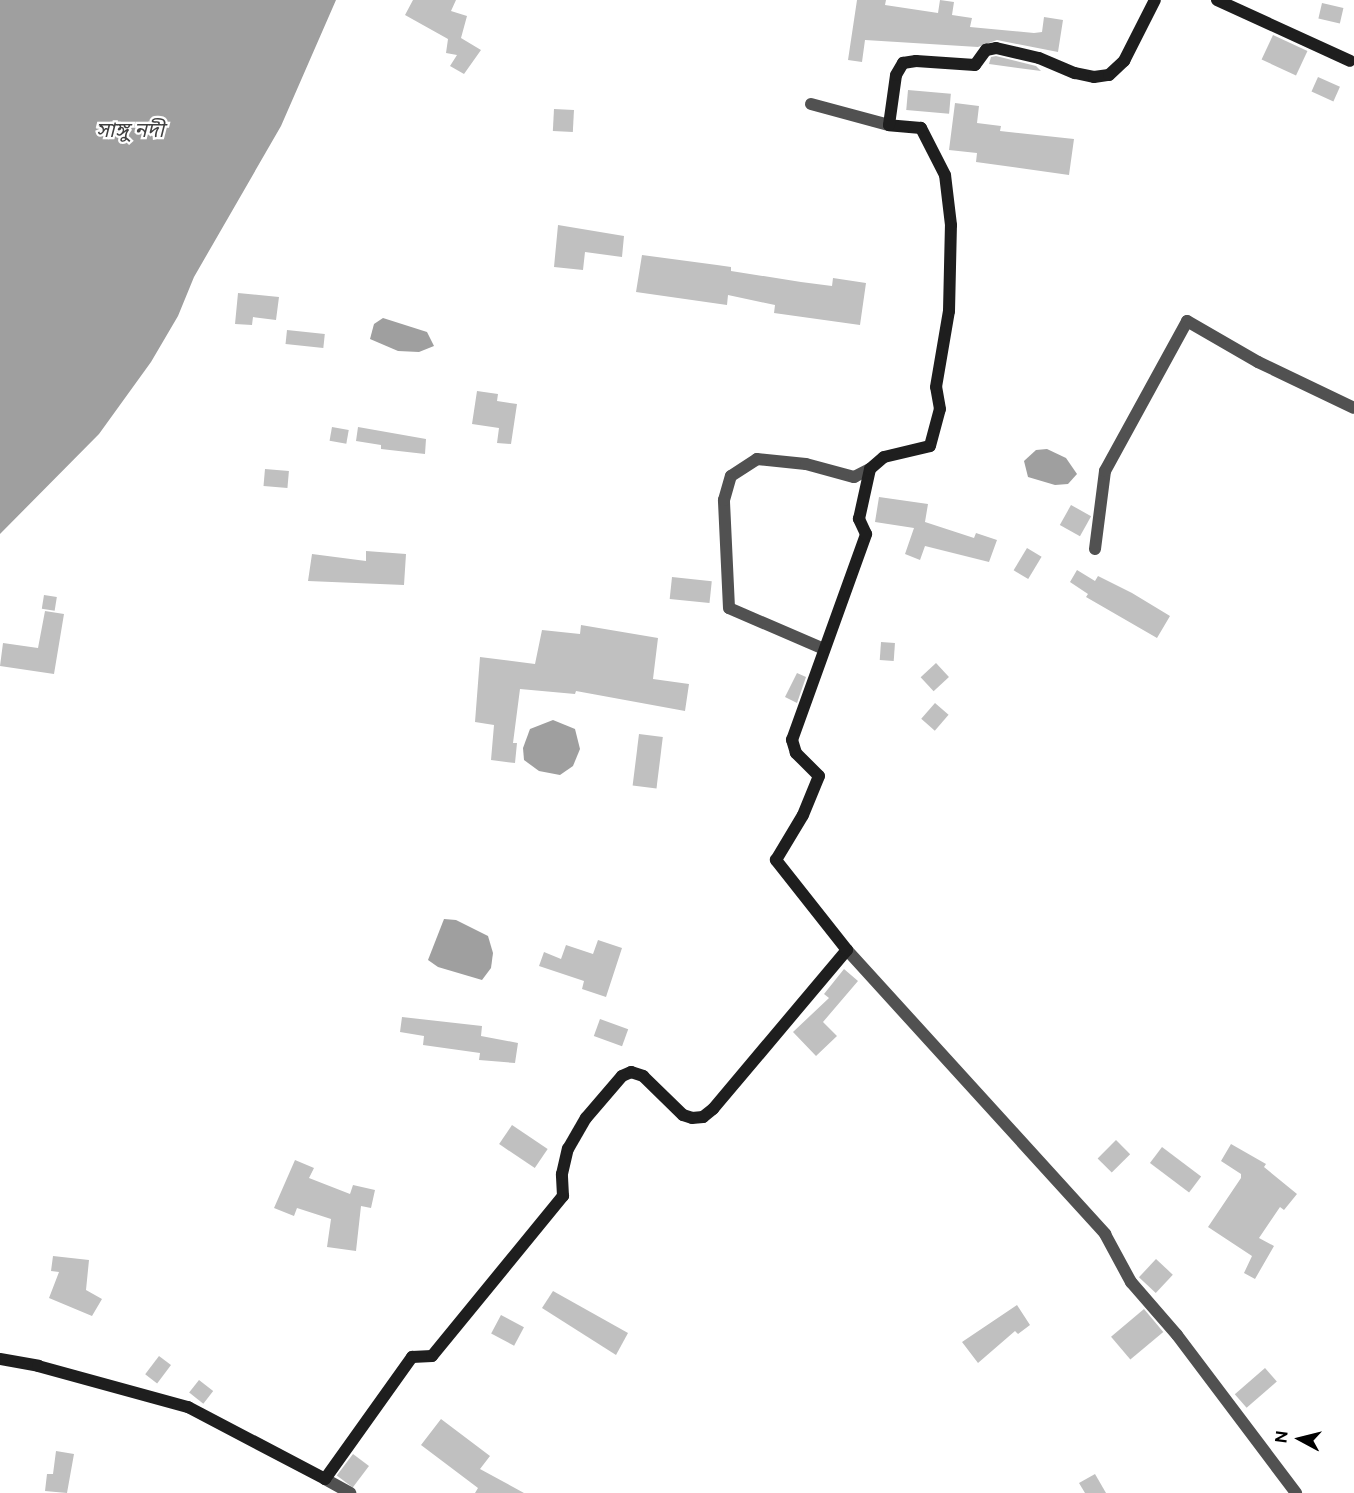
<!DOCTYPE html>
<meta charset="utf-8">
<style>
body{margin:0}
#map{position:relative;width:1354px;height:1493px;overflow:hidden;background:#fff;font-family:"Public Sans","Noto Sans Bengali",sans-serif}
div>[style]{position:absolute}
.water>*{inset:0;background:#9f9f9f}
.building>*{inset:0;background:#c0c0c0;transform-origin:0 0}
.street>*{height:12px;margin:-6px;padding:0 6px;transform-origin:6px;border-radius:6px;background:#515151}
.secondary>*{height:12px;margin:-6px;padding:0 6px;transform-origin:6px;border-radius:6px;background:#1e1e1e}
span{translate:-50% -50%;white-space:nowrap;text-align:center;line-height:1.15;-webkit-text-stroke:4.5px #fff;paint-order:stroke}
.water-label{font-size:21px;color:#404040;font-style:italic}
.north{position:absolute;left:1270px;top:1409px;width:60px;height:60px;-webkit-text-stroke:4px #fff;paint-order:stroke;rotate:277deg;font-size:16px;font-weight:700;line-height:24px;text-align:center;color:#000}
.north::after{content:'';display:block;margin:auto;width:21px;height:27px;background:#000;clip-path:polygon(50% 0,100% 100%,50% 72%,0 100%)}
</style>
<div id="map">
<div class="water">
<i style="clip-path:polygon(0 0,336px 0,281px 126px,194px 277px,178px 316px,151px 362px,99px 434px,0 534px)"></i>
<i style="clip-path:polygon(383px 318px,427px 332px,434px 346px,419px 352px,398px 351px,370px 339px,374px 324px)"></i>
<i style="clip-path:polygon(1047px 449px,1066px 458px,1077px 474px,1068px 484px,1055px 485px,1028px 477px,1024px 461px,1036px 450px)"></i>
<i style="clip-path:polygon(553px 720px,575px 729px,580px 749px,573px 766px,560px 775px,539px 771px,524px 760px,523px 748px,530px 729px)"></i>
<i style="clip-path:polygon(444px 919px,456px 920px,488px 936px,493px 953px,491px 968px,482px 980px,438px 967px,428px 960px)"></i>
</div>
<div class="building">
<i style="clip-path:polygon(413px 0,456px 0,451px 11px,467px 16px,461px 38px,481px 50px,464px 74px,450px 66px,457px 55px,446px 53px,448px 39px,405px 15px)"></i>
<i style="clip-path:polygon(857px 0,886px 0,885px 5px,938px 13px,940px 0,954px 2px,952px 15px,972px 18px,970px 27px,1034px 33px,1042px 32px,1044px 17px,1063px 20px,1058px 52px,997px 40px,978px 47px,865px 40px,862px 62px,848px 60px)"></i>
<i style="left:1322px;top:3px;width:22px;height:16px;rotate:13deg"></i>
<i style="left:1273px;top:35px;width:38px;height:27px;rotate:25deg"></i>
<i style="clip-path:polygon(996px 56px,1036px 66px,1041px 71px,989px 64px,991px 57px)"></i>
<i style="left:1318px;top:77px;width:24px;height:16px;rotate:24deg"></i>
<i style="left:908px;top:90px;width:43px;height:20px;rotate:5deg"></i>
<i style="clip-path:polygon(955px 103px,979px 106px,977px 123px,1001px 126px,1000px 131px,1074px 139px,1069px 175px,976px 162px,977px 153px,949px 150px)"></i>
<i style="left:554px;top:109px;width:20px;height:22px;rotate:3deg"></i>
<i style="clip-path:polygon(558px 225px,624px 236px,622px 257px,585px 252px,583px 270px,554px 267px)"></i>
<i style="clip-path:polygon(642px 255px,717px 265px,731px 267px,731px 271px,801px 282px,832px 286px,833px 278px,866px 283px,860px 325px,774px 313px,775px 305px,728px 295px,727px 305px,636px 292px)"></i>
<i style="clip-path:polygon(238px 293px,279px 297px,276px 320px,253px 317px,252px 325px,235px 324px)"></i>
<i style="left:287px;top:330px;width:38px;height:14px;rotate:6deg"></i>
<i style="clip-path:polygon(477px 391px,498px 394px,497px 401px,517px 404px,511px 444px,497px 443px,499px 428px,472px 424px)"></i>
<i style="left:332px;top:427px;width:17px;height:14px;rotate:10deg"></i>
<i style="clip-path:polygon(358px 427px,426px 439px,425px 454px,381px 449px,381px 445px,356px 441px)"></i>
<i style="left:265px;top:469px;width:24px;height:17px;rotate:5deg"></i>
<i style="clip-path:polygon(879px 497px,928px 504px,925px 522px,974px 538px,976px 533px,997px 540px,989px 562px,925px 546px,920px 560px,905px 554px,914px 528px,875px 522px)"></i>
<i style="left:1071px;top:505px;width:23px;height:23px;rotate:29deg"></i>
<i style="left:1027px;top:548px;width:17px;height:26px;rotate:31deg"></i>
<i style="clip-path:polygon(366px 551px,406px 554px,404px 585px,308px 581px,312px 554px,366px 561px)"></i>
<i style="clip-path:polygon(1077px 570px,1095px 581px,1098px 576px,1132px 593px,1170px 616px,1157px 638px,1086px 597px,1088px 594px,1070px 582px)"></i>
<i style="left:672px;top:577px;width:40px;height:22px;rotate:6deg"></i>
<i style="left:44px;top:595px;width:13px;height:14px;rotate:9deg"></i>
<i style="clip-path:polygon(45px 611px,64px 614px,54px 674px,0 666px,3px 643px,38px 648px)"></i>
<i style="clip-path:polygon(581px 625px,658px 638px,653px 679px,689px 684px,685px 711px,576px 691px,575px 694px,520px 689px,513px 743px,517px 743px,515px 763px,491px 760px,494px 725px,475px 722px,480px 657px,535px 664px,542px 630px,580px 634px)"></i>
<i style="left:881px;top:642px;width:14px;height:18px;rotate:4deg"></i>
<i style="left:936px;top:663px;width:19px;height:21px;rotate:47deg"></i>
<i style="clip-path:polygon(797px 673px,806px 677px,797px 703px,785px 697px)"></i>
<i style="left:935px;top:703px;width:18px;height:21px;rotate:41deg"></i>
<i style="left:639px;top:734px;width:24px;height:52px;rotate:7deg"></i>
<i style="clip-path:polygon(598px 940px,622px 948px,606px 997px,582px 989px,584px 981px,539px 966px,544px 952px,561px 959px,566px 945px,593px 954px)"></i>
<i style="clip-path:polygon(844px 969px,858px 981px,823px 1022px,837px 1036px,816px 1056px,793px 1032px,829px 998px,824px 994px)"></i>
<i style="clip-path:polygon(402px 1017px,482px 1026px,481px 1036px,518px 1043px,515px 1063px,479px 1060px,480px 1053px,423px 1045px,424px 1036px,400px 1032px)"></i>
<i style="left:600px;top:1019px;width:30px;height:18px;rotate:20deg"></i>
<i style="left:512px;top:1125px;width:43px;height:23px;rotate:34deg"></i>
<i style="left:1116px;top:1140px;width:20px;height:26px;rotate:45deg"></i>
<i style="clip-path:polygon(1231px 1144px,1266px 1164px,1264px 1167px,1297px 1194px,1284px 1210px,1280px 1207px,1259px 1238px,1274px 1246px,1255px 1279px,1244px 1273px,1252px 1256px,1208px 1227px,1241px 1178px,1241px 1174px,1221px 1161px)"></i>
<i style="left:1162px;top:1147px;width:49px;height:20px;rotate:37deg"></i>
<i style="clip-path:polygon(295px 1160px,314px 1168px,309px 1178px,350px 1194px,353px 1185px,375px 1190px,371px 1208px,361px 1206px,356px 1251px,327px 1247px,331px 1219px,297px 1208px,294px 1216px,274px 1208px)"></i>
<i style="clip-path:polygon(53px 1256px,89px 1260px,86px 1290px,102px 1299px,92px 1316px,49px 1298px,59px 1272px,51px 1271px)"></i>
<i style="left:1156px;top:1259px;width:23px;height:25px;rotate:43deg"></i>
<i style="clip-path:polygon(553px 1291px,628px 1333px,616px 1355px,542px 1308px)"></i>
<i style="clip-path:polygon(1017px 1305px,1030px 1325px,1018px 1334px,1015px 1331px,978px 1363px,962px 1342px)"></i>
<i style="left:1144px;top:1309px;width:30px;height:43px;rotate:50deg"></i>
<i style="left:501px;top:1315px;width:26px;height:21px;rotate:28deg"></i>
<i style="left:159px;top:1356px;width:15px;height:23px;rotate:37deg"></i>
<i style="left:1265px;top:1368px;width:18px;height:40px;rotate:49deg"></i>
<i style="left:199px;top:1380px;width:18px;height:16px;rotate:38deg"></i>
<i style="clip-path:polygon(441px 1419px,490px 1456px,480px 1469px,524px 1493px,475px 1493px,478px 1488px,421px 1445px)"></i>
<i style="clip-path:polygon(56px 1451px,74px 1454px,67px 1493px,45px 1491px,47px 1474px,53px 1474px)"></i>
<i style="left:353px;top:1454px;width:20px;height:27px;rotate:37deg"></i>
<i style="clip-path:polygon(1095px 1474px,1106px 1493px,1085px 1493px,1079px 1483px)"></i>
</div>
<div class="street">
<i style="left:811px;top:104px;width:81px;rotate:15.1deg"></i>
<i style="left:1095px;top:549px;width:79px;rotate:-82.7deg"></i>
<i style="left:1105px;top:471px;width:171px;rotate:-61.3deg"></i>
<i style="left:1187px;top:321px;width:82px;rotate:30deg"></i>
<i style="left:1258px;top:362px;width:106px;rotate:25.6deg"></i>
<i style="left:824px;top:649px;width:103px;rotate:-156.7deg"></i>
<i style="left:729px;top:608px;width:108px;rotate:-92.7deg"></i>
<i style="left:724px;top:500px;width:25px;rotate:-74deg"></i>
<i style="left:731px;top:476px;width:31px;rotate:-33deg"></i>
<i style="left:757px;top:459px;width:49px;rotate:5.8deg"></i>
<i style="left:806px;top:464px;width:50px;rotate:15.2deg"></i>
<i style="left:854px;top:477px;width:18px;rotate:-27deg"></i>
<i style="left:847px;top:950px;width:384px;rotate:47.7deg"></i>
<i style="left:1105px;top:1234px;width:55px;rotate:61.6deg"></i>
<i style="left:1131px;top:1282px;width:70px;rotate:49deg"></i>
<i style="left:1177px;top:1335px;width:198px;rotate:53deg"></i>
<i style="left:325px;top:1479px;width:29px;rotate:29deg"></i>
</div>
<div class="secondary">
<i style="left:1217px;top:0;width:146px;rotate:24.6deg"></i>
<i style="left:0;top:1359px;width:39px;rotate:10deg"></i>
<i style="left:38px;top:1366px;width:156px;rotate:15.3deg"></i>
<i style="left:188px;top:1407px;width:155px;rotate:27.7deg"></i>
<i style="left:325px;top:1479px;width:150px;rotate:-54.5deg"></i>
<i style="left:412px;top:1357px;width:20px;rotate:-3deg"></i>
<i style="left:432px;top:1356px;width:207px;rotate:-50.7deg"></i>
<i style="left:563px;top:1196px;width:22px;rotate:-93deg"></i>
<i style="left:562px;top:1174px;width:26px;rotate:-77deg"></i>
<i style="left:568px;top:1149px;width:36px;rotate:-60deg"></i>
<i style="left:586px;top:1118px;width:55px;rotate:-49.4deg"></i>
<i style="left:622px;top:1076px;width:10px;rotate:-24deg"></i>
<i style="left:631px;top:1072px;width:13px;rotate:18deg"></i>
<i style="left:643px;top:1076px;width:56px;rotate:44.3deg"></i>
<i style="left:683px;top:1115px;width:9px;rotate:18deg"></i>
<i style="left:692px;top:1118px;width:11px;rotate:-5deg"></i>
<i style="left:703px;top:1117px;width:13px;rotate:-39deg"></i>
<i style="left:713px;top:1109px;width:208px;rotate:-49.9deg"></i>
<i style="left:847px;top:950px;width:115px;rotate:-128.3deg"></i>
<i style="left:776px;top:860px;width:52px;rotate:-59deg"></i>
<i style="left:803px;top:815px;width:42px;rotate:-67.7deg"></i>
<i style="left:819px;top:776px;width:33px;rotate:-135deg"></i>
<i style="left:796px;top:753px;width:14px;rotate:-107deg"></i>
<i style="left:792px;top:740px;width:219px;rotate:-70.2deg"></i>
<i style="left:866px;top:534px;width:17px;rotate:-115deg"></i>
<i style="left:859px;top:519px;width:51px;rotate:-77.6deg"></i>
<i style="left:870px;top:469px;width:18px;rotate:-41deg"></i>
<i style="left:884px;top:457px;width:47px;rotate:-13.4deg"></i>
<i style="left:930px;top:446px;width:38px;rotate:-75deg"></i>
<i style="left:940px;top:409px;width:22px;rotate:-100deg"></i>
<i style="left:936px;top:387px;width:77px;rotate:-80.3deg"></i>
<i style="left:949px;top:311px;width:86px;rotate:-88.7deg"></i>
<i style="left:951px;top:225px;width:50px;rotate:-96.8deg"></i>
<i style="left:945px;top:175px;width:53px;rotate:-117.1deg"></i>
<i style="left:921px;top:128px;width:32px;rotate:-175deg"></i>
<i style="left:889px;top:125px;width:50px;rotate:-82deg"></i>
<i style="left:896px;top:75px;width:14px;rotate:-60deg"></i>
<i style="left:903px;top:63px;width:13px;rotate:-9deg"></i>
<i style="left:916px;top:61px;width:59px;rotate:3.9deg"></i>
<i style="left:975px;top:65px;width:19px;rotate:-54deg"></i>
<i style="left:986px;top:50px;width:10px;rotate:-11deg"></i>
<i style="left:996px;top:48px;width:44px;rotate:13.1deg"></i>
<i style="left:1039px;top:58px;width:39px;rotate:23deg"></i>
<i style="left:1075px;top:73px;width:19px;rotate:12deg"></i>
<i style="left:1094px;top:77px;width:15px;rotate:-8deg"></i>
<i style="left:1109px;top:75px;width:21px;rotate:-43deg"></i>
<i style="left:1124px;top:61px;width:68px;rotate:-63.1deg"></i>
</div>
<div class="water-label">
<span style="left:130px;top:130px">সাঙ্গু নদী</span>
</div>
<div class="north">N</div>
</div>
